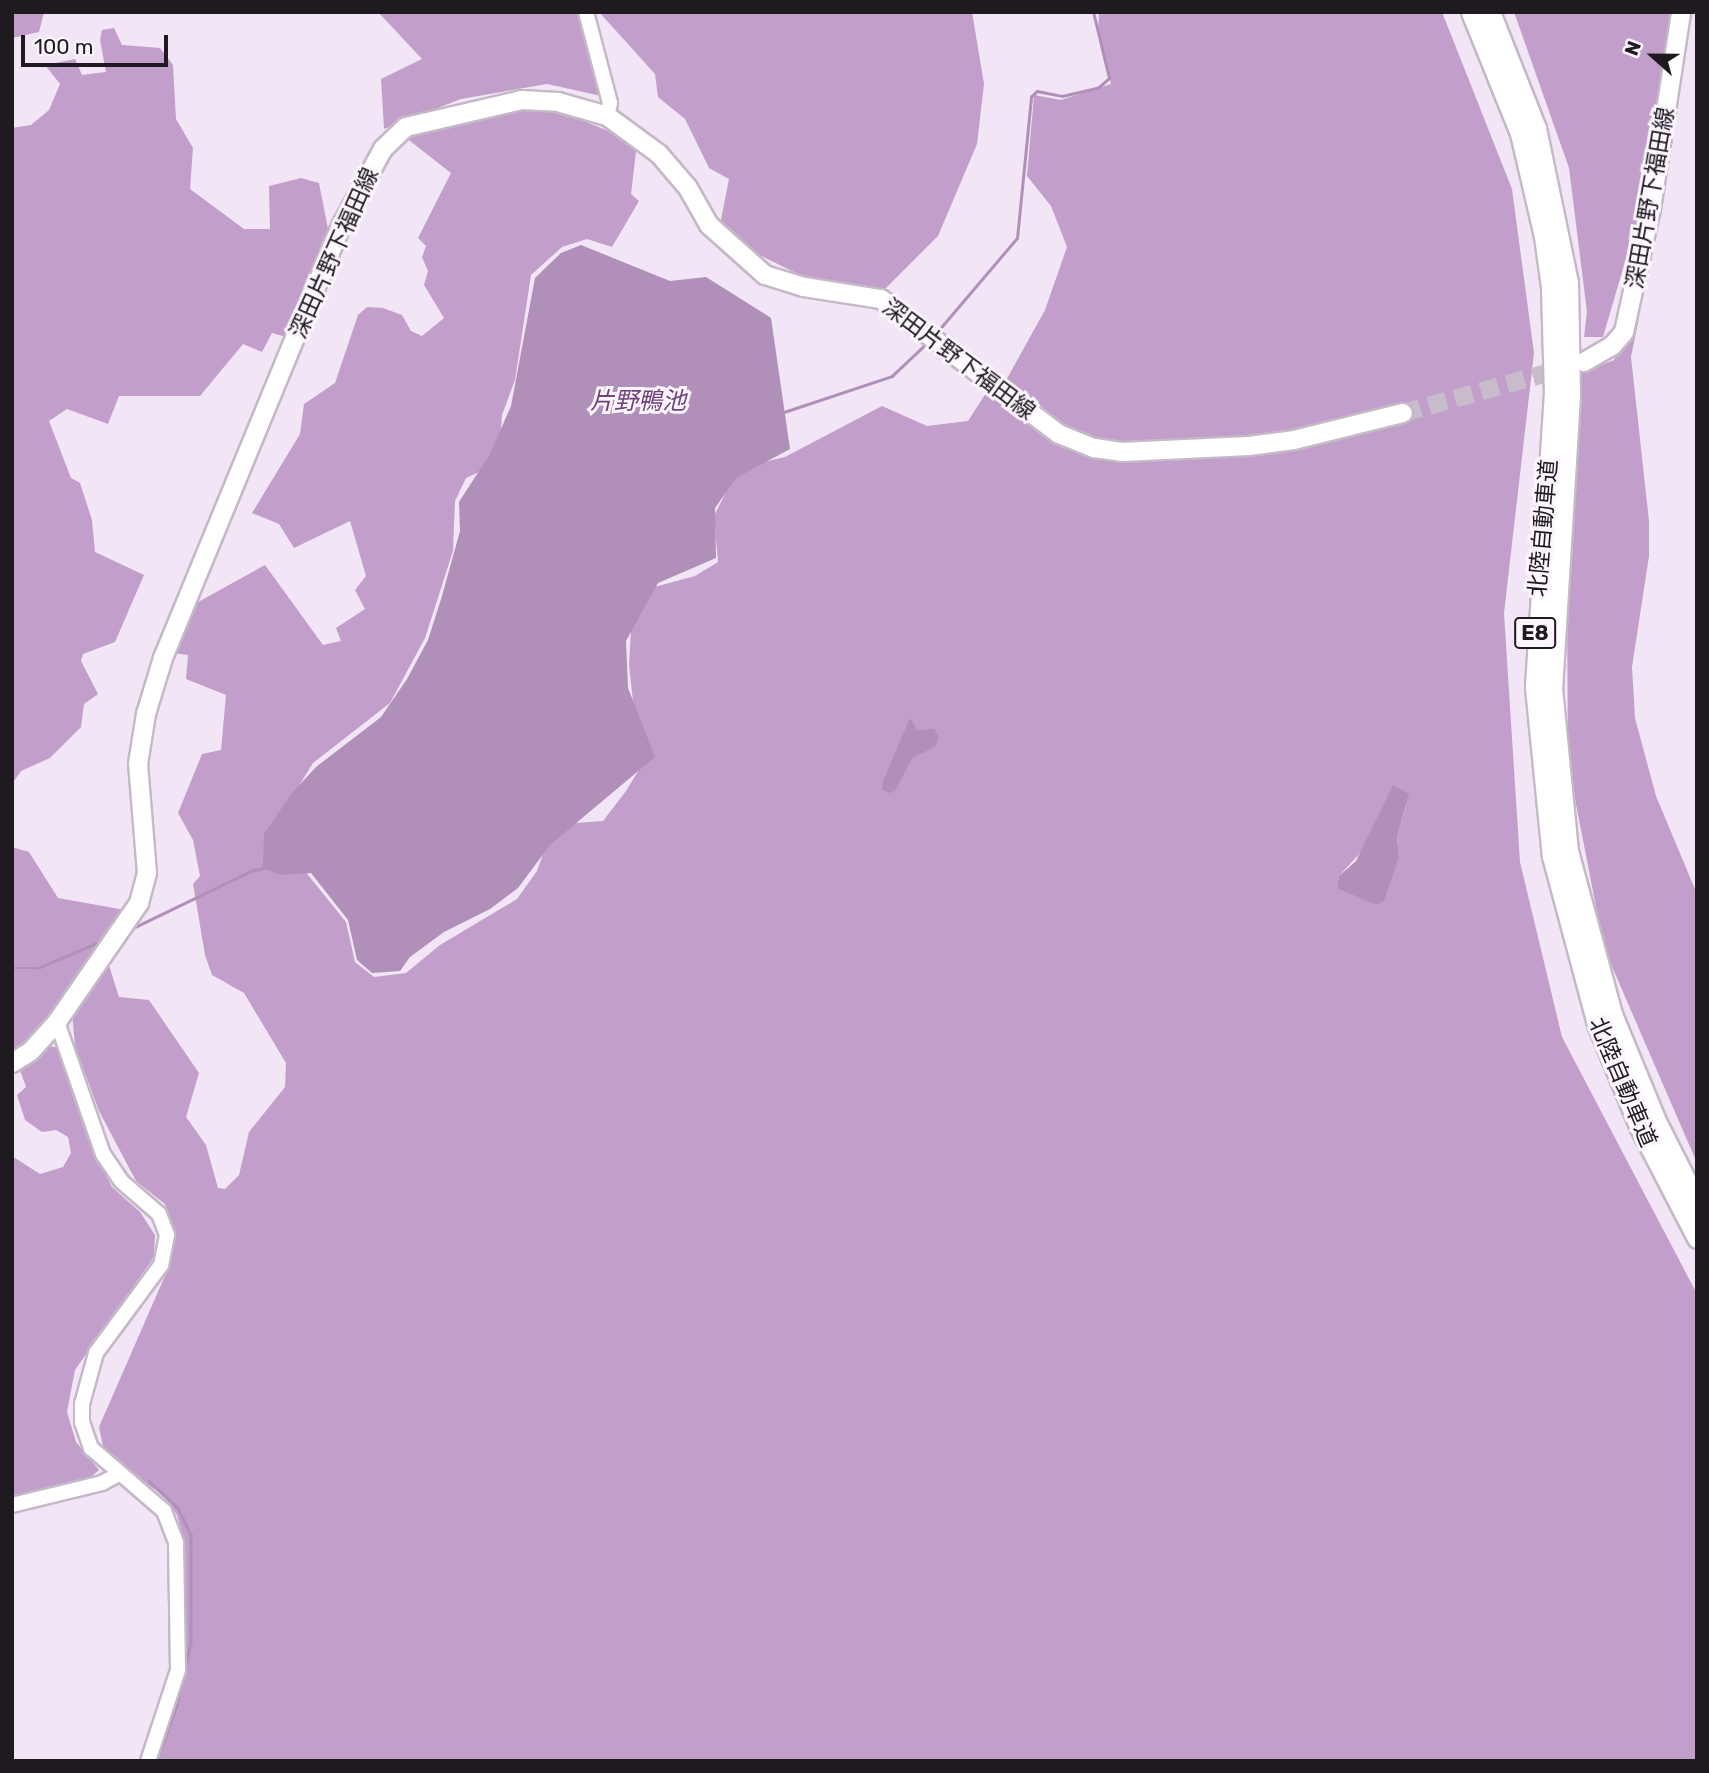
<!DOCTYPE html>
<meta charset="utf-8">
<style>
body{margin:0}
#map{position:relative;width:1709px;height:1773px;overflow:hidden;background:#f2e5f5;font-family:Rubik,"Noto Sans JP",sans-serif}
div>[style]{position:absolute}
.forest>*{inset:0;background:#c29fca}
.water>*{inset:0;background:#b08fb8}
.stream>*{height:2.5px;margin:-1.25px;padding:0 1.25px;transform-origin:1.25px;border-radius:1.25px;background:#b08fb8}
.major-tunnel>*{height:18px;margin-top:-9px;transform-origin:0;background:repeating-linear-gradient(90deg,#c8bcca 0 18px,transparent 0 27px)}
.roads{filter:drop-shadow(2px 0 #c5b9c8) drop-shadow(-2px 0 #c5b9c8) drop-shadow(0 2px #c5b9c8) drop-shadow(0 -2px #c5b9c8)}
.minor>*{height:14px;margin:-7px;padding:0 7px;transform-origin:7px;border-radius:7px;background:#fff}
.major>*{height:18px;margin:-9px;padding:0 9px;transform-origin:9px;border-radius:9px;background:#fff}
.highway>*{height:19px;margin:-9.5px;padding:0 9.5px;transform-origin:9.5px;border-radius:9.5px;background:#fff}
span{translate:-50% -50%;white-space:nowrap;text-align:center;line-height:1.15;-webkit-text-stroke:6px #fcf5fe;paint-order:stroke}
.shield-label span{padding:2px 5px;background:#fcf5fe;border:2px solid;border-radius:5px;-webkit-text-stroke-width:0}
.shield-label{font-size:21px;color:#1f1a20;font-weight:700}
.street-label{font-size:23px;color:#1f1a20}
.water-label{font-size:24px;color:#6f4279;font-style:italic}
.frame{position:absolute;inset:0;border:14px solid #1f1a20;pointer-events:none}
.north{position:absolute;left:1618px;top:21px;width:70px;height:70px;-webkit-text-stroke:5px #fcf5fe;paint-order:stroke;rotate:291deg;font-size:19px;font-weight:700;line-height:28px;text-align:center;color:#1f1a20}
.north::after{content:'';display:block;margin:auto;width:24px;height:32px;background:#1f1a20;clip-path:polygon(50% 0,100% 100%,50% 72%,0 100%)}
.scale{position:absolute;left:21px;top:35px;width:147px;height:32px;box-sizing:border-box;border:4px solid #1f1a20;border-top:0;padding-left:9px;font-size:21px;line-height:24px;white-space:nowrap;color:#1f1a20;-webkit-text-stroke:5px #fcf5fe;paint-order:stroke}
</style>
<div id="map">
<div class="forest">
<i style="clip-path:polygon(12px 12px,44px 12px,39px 32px,12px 38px)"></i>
<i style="clip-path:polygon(378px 12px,581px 12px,606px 97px,547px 84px,461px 99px,384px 129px,381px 79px,422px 59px)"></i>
<i style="clip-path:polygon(599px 12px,972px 12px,984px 84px,977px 144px,938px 236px,884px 290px,808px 279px,741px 246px,720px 225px,729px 179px,709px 168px,685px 119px,658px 97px,655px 74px)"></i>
<i style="clip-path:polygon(evenodd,1099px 12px,1442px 12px,1512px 189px,1534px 353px,1504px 613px,1520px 862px,1562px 1037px,1697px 1294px,1697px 1761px,154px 1761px,186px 1662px,185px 1544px,177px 1515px,165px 1496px,105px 1456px,99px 1427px,171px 1262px,173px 1225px,165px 1204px,136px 1181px,99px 1111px,75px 1046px,72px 1012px,107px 959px,119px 997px,149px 1000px,199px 1073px,186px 1117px,206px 1145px,218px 1188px,225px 1189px,239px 1175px,249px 1132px,285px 1087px,286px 1063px,244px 993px,212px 975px,205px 955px,193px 884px,200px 876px,193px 840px,178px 813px,202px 754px,221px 750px,226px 695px,186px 679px,188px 655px,173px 653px,191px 606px,265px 565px,323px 645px,341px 641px,336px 628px,365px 609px,355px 590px,366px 576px,350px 521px,294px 548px,279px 524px,252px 513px,300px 434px,304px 404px,335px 383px,358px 315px,367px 307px,383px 308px,402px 315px,411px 331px,422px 336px,444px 318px,424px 285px,428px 271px,422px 257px,426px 246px,418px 238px,451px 173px,405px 137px,487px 113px,536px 108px,584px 121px,637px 143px,631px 194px,639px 201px,612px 247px,587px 239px,562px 247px,531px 275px,515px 380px,502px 415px,500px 441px,490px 467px,466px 478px,455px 501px,453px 551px,425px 638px,390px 703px,313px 763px,279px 818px,300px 865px,346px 922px,355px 962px,374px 977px,406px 973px,440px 945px,517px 899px,537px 871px,549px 837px,562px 824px,603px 821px,626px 791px,640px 768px,629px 664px,632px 614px,647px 589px,695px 576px,718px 562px,714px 516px,738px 468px,785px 457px,882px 406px,927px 426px,968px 421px,988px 390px,1004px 384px,1045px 310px,1067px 247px,1051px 206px,1027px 176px,1034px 95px,1061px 100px,1111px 84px,1098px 34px,1099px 12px,1407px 802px,1397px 838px,1399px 857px,1378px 905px,1337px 889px,1339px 876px,1407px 802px)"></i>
<i style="clip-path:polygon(1514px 12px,1675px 12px,1646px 190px,1603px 337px,1584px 337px,1587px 312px,1569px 168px)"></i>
<i style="clip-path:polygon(114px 28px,122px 45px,160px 48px,173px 65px,176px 119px,193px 148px,190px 189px,244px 229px,270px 229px,269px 186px,301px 178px,319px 183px,330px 239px,290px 338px,272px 333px,262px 352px,243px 344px,200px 396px,119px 396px,108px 424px,67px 409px,49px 421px,71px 478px,80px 483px,92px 520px,95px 552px,144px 575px,115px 642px,83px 654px,81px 661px,98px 694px,84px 704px,81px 727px,50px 758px,21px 771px,12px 784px,12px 128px,31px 125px,49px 110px,60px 84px,45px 65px,75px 59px,82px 75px,106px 72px,100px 40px,102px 30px)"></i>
<i style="clip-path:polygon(1633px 316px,1639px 318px,1631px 357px,1649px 521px,1649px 556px,1632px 667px,1635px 718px,1656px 796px,1697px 894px,1697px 1163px,1604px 948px,1568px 763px,1567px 595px,1582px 373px,1614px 360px)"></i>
<i style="clip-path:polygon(12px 847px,29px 852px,58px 898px,125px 910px,44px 1028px,12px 1058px)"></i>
<i style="clip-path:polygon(48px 1046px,60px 1048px,89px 1141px,112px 1187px,140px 1212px,155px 1235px,154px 1257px,75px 1370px,67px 1412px,76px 1442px,99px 1470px,90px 1478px,12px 1499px,12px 1156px,40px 1174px,63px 1167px,71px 1153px,68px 1137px,56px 1130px,42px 1132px,25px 1120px,17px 1095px,26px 1087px,19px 1067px)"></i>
</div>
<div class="water">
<i style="clip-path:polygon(581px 245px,670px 281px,706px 277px,771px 318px,790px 449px,736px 478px,715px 508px,716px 558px,658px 583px,626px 641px,628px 688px,655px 757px,550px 845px,518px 888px,490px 909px,444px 932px,410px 957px,400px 971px,372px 973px,357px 960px,348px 920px,311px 873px,280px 875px,263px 868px,264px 834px,292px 793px,316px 767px,381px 717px,407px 679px,428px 640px,442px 596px,460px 531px,459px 502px,490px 454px,511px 406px,535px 278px,561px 253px)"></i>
<i style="clip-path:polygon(910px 718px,917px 730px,934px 729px,939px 736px,935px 747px,912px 758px,895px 791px,889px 793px,882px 790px,883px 781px)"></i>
<i style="clip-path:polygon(1393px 785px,1409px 794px,1397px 838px,1399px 857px,1384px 901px,1377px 905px,1337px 889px,1339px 876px,1356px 861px)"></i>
</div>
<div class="stream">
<i style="left:937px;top:332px;width:123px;rotate:-49.6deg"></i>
<i style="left:1017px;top:238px;width:142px;rotate:-84.3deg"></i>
<i style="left:1031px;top:97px;width:8px;rotate:-45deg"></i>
<i style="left:1037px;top:91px;width:25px;rotate:11deg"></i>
<i style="left:1062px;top:96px;width:37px;rotate:-13deg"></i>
<i style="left:1098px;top:88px;width:15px;rotate:-42deg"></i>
<i style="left:1109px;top:78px;width:68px;rotate:-103.6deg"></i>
<i style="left:784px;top:412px;width:114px;rotate:-18.4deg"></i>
<i style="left:892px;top:376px;width:50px;rotate:-43.4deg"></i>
<i style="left:129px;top:930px;width:138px;rotate:-25.8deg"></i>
<i style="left:253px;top:870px;width:13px;rotate:-9deg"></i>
<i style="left:12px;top:968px;width:26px"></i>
<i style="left:38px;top:968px;width:72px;rotate:-23deg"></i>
<i style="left:149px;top:1481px;width:40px;rotate:43deg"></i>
<i style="left:178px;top:1508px;width:30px;rotate:64deg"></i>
<i style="left:191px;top:1535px;width:107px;rotate:90deg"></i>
<i style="left:191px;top:1642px;width:65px;rotate:102.5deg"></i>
<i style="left:177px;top:1705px;width:59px;rotate:109.7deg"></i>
</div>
<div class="major-tunnel">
<i style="left:1403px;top:413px;width:168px;rotate:-15.5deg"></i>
</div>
<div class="roads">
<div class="minor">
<i style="left:586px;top:12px;width:94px;rotate:75.2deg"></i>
<i style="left:610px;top:103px;width:13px;rotate:103deg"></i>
<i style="left:57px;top:1022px;width:140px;rotate:70.8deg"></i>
<i style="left:103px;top:1154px;width:32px;rotate:56deg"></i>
<i style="left:121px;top:1181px;width:50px;rotate:41deg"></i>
<i style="left:159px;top:1214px;width:22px;rotate:69deg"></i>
<i style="left:167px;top:1235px;width:31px;rotate:101deg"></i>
<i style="left:161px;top:1265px;width:109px;rotate:126.5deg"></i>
<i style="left:96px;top:1353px;width:53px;rotate:105.4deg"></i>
<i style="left:82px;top:1404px;width:18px;rotate:90deg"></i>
<i style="left:82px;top:1422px;width:28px;rotate:71deg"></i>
<i style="left:91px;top:1448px;width:96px;rotate:40.8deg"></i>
<i style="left:164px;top:1511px;width:34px;rotate:69deg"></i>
<i style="left:176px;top:1543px;width:127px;rotate:89.1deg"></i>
<i style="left:178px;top:1670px;width:96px;rotate:108.2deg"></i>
<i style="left:12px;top:1505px;width:93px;rotate:-13.7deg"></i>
<i style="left:102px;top:1483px;width:19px;rotate:-28deg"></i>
</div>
<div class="major">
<i style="left:1584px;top:362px;width:32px;rotate:-30deg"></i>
<i style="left:1612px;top:346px;width:18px;rotate:-49deg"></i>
<i style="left:1624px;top:332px;width:126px;rotate:-77.6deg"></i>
<i style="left:1651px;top:209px;width:199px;rotate:-81.3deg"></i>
<i style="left:12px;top:1063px;width:22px;rotate:-32deg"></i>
<i style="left:31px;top:1051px;width:39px;rotate:-48deg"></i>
<i style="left:57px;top:1022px;width:145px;rotate:-55.4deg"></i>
<i style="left:139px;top:903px;width:31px;rotate:-75deg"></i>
<i style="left:147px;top:873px;width:109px;rotate:-94.7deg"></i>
<i style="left:138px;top:764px;width:51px;rotate:-80.9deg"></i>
<i style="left:146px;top:714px;width:59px;rotate:-73.1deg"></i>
<i style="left:163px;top:658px;width:467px;rotate:-67.6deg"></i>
<i style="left:341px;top:226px;width:88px;rotate:-61.4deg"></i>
<i style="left:383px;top:149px;width:32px;rotate:-44deg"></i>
<i style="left:406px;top:127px;width:119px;rotate:-13.1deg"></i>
<i style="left:522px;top:100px;width:36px;rotate:3deg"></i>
<i style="left:558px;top:102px;width:51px;rotate:15.9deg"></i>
<i style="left:607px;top:116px;width:64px;rotate:36.2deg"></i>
<i style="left:659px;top:154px;width:45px;rotate:49.5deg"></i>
<i style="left:688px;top:188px;width:43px;rotate:60.4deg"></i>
<i style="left:709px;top:225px;width:75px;rotate:41.8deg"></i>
<i style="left:765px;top:275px;width:41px;rotate:17.1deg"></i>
<i style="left:804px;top:287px;width:78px;rotate:8.9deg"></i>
<i style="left:881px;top:299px;width:223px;rotate:37.2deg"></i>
<i style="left:1059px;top:434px;width:38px;rotate:22deg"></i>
<i style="left:1094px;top:448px;width:28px;rotate:8deg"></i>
<i style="left:1122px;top:452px;width:127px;rotate:-2.7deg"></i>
<i style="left:1249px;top:446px;width:45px;rotate:-7.6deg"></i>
<i style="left:1294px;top:440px;width:112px;rotate:-13.9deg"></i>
</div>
<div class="highway">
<i style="left:1471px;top:12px;width:131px;rotate:68deg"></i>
<i style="left:1520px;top:133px;width:106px;rotate:76.9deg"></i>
<i style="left:1544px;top:236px;width:51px;rotate:82.2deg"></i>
<i style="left:1551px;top:287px;width:105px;rotate:88.4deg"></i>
<i style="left:1554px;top:392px;width:296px;rotate:93.7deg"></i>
<i style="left:1535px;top:687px;width:170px;rotate:84.3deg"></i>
<i style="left:1552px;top:856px;width:174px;rotate:75deg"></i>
<i style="left:1597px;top:1024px;width:110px;rotate:67.6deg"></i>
<i style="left:1639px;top:1126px;width:126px;rotate:62.6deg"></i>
<i style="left:1490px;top:12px;width:125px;rotate:68.4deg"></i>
<i style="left:1536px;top:128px;width:157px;rotate:78.3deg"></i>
<i style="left:1568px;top:282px;width:114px;rotate:89deg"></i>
<i style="left:1570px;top:396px;width:293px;rotate:93.5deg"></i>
<i style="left:1552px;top:688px;width:164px;rotate:84.4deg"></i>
<i style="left:1568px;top:851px;width:169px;rotate:74.9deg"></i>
<i style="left:1612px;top:1014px;width:116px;rotate:67.6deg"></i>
<i style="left:1656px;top:1121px;width:91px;rotate:63.2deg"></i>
</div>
</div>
<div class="shield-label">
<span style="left:1535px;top:633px">E8</span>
</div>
<div class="street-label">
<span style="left:1650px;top:198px;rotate:-80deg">深田片野下福田線</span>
<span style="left:334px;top:253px;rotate:-66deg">深田片野下福田線</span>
<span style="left:959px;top:359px;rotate:37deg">深田片野下福田線</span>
<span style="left:1543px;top:528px;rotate:-85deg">北陸自動車道</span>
<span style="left:1623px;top:1082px;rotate:67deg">北陸自動車道</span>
</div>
<div class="water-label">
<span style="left:638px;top:402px">片野鴨池</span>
</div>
<div class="frame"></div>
<div class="north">N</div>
<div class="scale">100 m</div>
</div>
